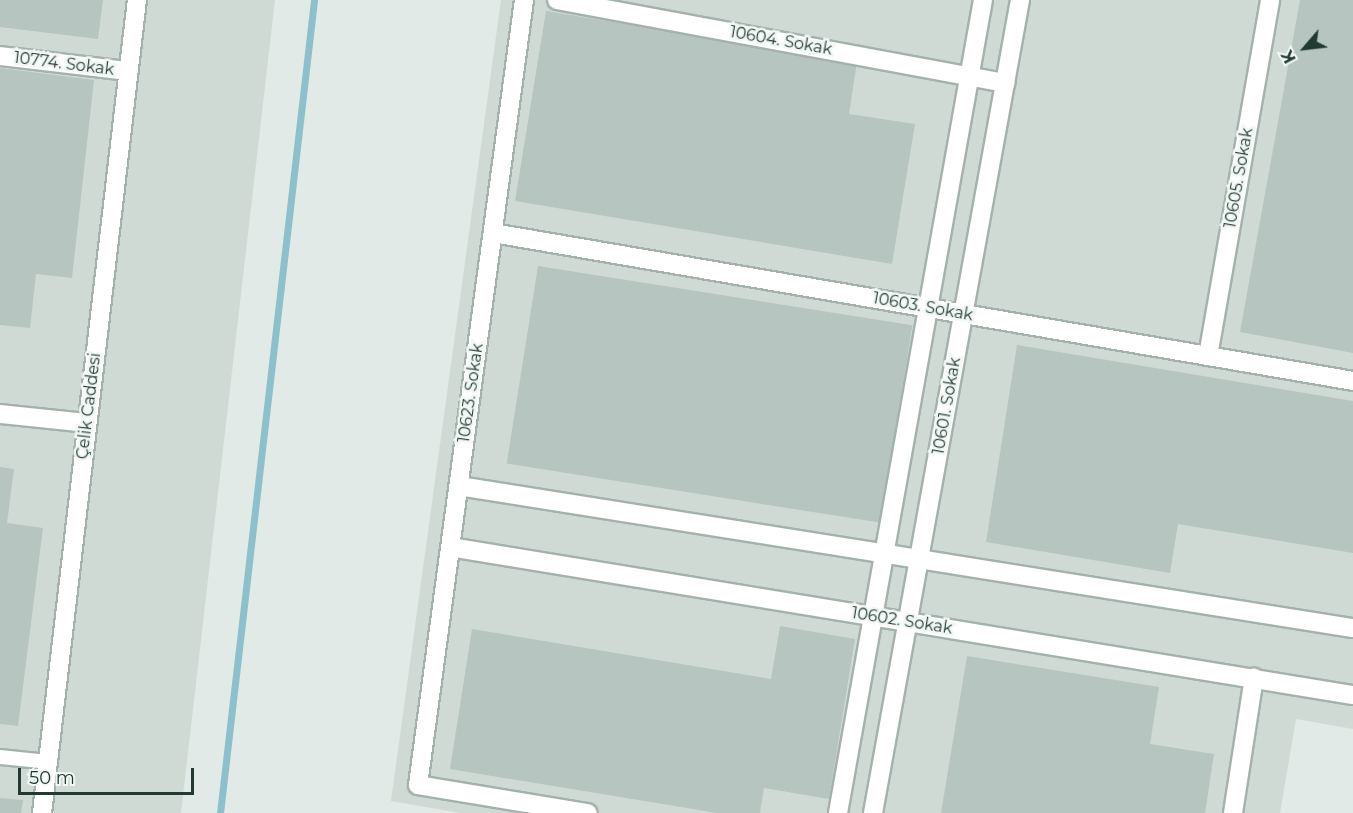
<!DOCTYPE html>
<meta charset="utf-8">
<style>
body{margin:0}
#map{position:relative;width:1353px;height:813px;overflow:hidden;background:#e1eae6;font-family:Montserrat,sans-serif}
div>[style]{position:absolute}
.built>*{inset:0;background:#cfdad5}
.stream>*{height:7px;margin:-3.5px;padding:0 3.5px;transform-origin:3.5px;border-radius:3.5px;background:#8dc0cc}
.building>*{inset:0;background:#b6c5bf;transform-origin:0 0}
.roads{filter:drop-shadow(2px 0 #a4b2ad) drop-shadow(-2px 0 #a4b2ad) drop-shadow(0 2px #a4b2ad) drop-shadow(0 -2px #a4b2ad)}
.lane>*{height:14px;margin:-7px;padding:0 7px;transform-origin:7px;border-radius:7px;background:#fff}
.street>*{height:18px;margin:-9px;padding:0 9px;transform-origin:9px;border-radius:9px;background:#fff}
.secondary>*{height:18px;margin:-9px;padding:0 9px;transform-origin:9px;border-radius:9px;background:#fff}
span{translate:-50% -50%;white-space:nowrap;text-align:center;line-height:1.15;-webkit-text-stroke:5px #f1f7f4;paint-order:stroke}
.street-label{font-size:16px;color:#233a34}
.north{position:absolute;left:1275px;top:18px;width:60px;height:60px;-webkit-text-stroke:4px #f1f7f4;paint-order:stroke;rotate:242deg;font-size:16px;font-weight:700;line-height:24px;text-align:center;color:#233a34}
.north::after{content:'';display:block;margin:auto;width:21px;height:27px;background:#233a34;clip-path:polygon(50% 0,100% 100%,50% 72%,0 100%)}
.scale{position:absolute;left:18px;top:768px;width:176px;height:27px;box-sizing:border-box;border:3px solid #233a34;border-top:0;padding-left:8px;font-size:18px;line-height:21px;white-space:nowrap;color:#233a34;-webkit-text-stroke:4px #f1f7f4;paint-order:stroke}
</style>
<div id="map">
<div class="built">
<i style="clip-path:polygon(0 0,275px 0,181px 813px,0 813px)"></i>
<i style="clip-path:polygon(501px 0,1353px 0,1353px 729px,1296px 719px,1280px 813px,460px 813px,391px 801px)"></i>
</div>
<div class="stream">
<i style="left:220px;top:813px;width:818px;rotate:-83.4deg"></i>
</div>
<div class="building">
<i style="clip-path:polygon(0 0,103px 0,98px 39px,0 27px)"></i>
<i style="clip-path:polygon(1300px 0,1353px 0,1353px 353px,1240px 332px)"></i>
<i style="clip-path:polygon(546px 11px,857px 62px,849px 114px,915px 124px,892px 264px,515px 201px)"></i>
<i style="clip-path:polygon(0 68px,94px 80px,72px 278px,36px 274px,30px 328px,0 325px)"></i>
<i style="left:538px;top:266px;width:379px;height:200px;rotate:9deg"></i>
<i style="clip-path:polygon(1017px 345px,1353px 401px,1353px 553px,1178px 524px,1170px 573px,986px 542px)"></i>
<i style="clip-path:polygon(0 467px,14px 469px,7px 523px,43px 528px,18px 726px,0 724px)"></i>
<i style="clip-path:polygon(780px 626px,855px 639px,829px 799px,764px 788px,760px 813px,717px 813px,450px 769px,472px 629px,771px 679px)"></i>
<i style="clip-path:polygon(967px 656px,1159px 687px,1150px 744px,1214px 754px,1205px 813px,941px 813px)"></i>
<i style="clip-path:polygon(0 798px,23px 800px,21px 813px,0 813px)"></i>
</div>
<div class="roads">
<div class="lane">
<i style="left:0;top:757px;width:48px;rotate:5.9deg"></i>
</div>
<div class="street">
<i style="left:524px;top:0;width:792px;rotate:97.69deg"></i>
<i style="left:418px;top:785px;width:172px;rotate:9.4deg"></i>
<i style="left:557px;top:0;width:456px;rotate:10.5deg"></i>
<i style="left:0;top:56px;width:129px;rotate:6.7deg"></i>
<i style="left:493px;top:233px;width:873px;rotate:9.76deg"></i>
<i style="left:1208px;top:356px;width:361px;rotate:-80.1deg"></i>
<i style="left:0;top:414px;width:87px;rotate:5.9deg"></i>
<i style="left:459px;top:486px;width:905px;rotate:9.03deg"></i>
<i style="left:450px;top:547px;width:915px;rotate:9.31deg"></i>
<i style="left:838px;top:813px;width:826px;rotate:-79.89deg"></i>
<i style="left:873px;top:813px;width:826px;rotate:-79.75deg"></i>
<i style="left:1233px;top:813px;width:137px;rotate:-81.2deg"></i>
</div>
<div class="secondary">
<i style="left:42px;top:813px;width:819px;rotate:-83.34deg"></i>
</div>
</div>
<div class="street-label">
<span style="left:781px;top:41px;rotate:10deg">10604. Sokak</span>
<span style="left:64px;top:64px;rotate:7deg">10774. Sokak</span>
<span style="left:1239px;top:178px;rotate:-80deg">10605. Sokak</span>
<span style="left:923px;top:307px;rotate:10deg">10603. Sokak</span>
<span style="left:471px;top:393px;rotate:-82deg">10623. Sokak</span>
<span style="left:89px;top:406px;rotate:-83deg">Çelik Caddesi</span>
<span style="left:947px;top:406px;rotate:-80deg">10601. Sokak</span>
<span style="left:902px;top:621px;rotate:9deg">10602. Sokak</span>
</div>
<div class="north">K</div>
<div class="scale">50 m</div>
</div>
